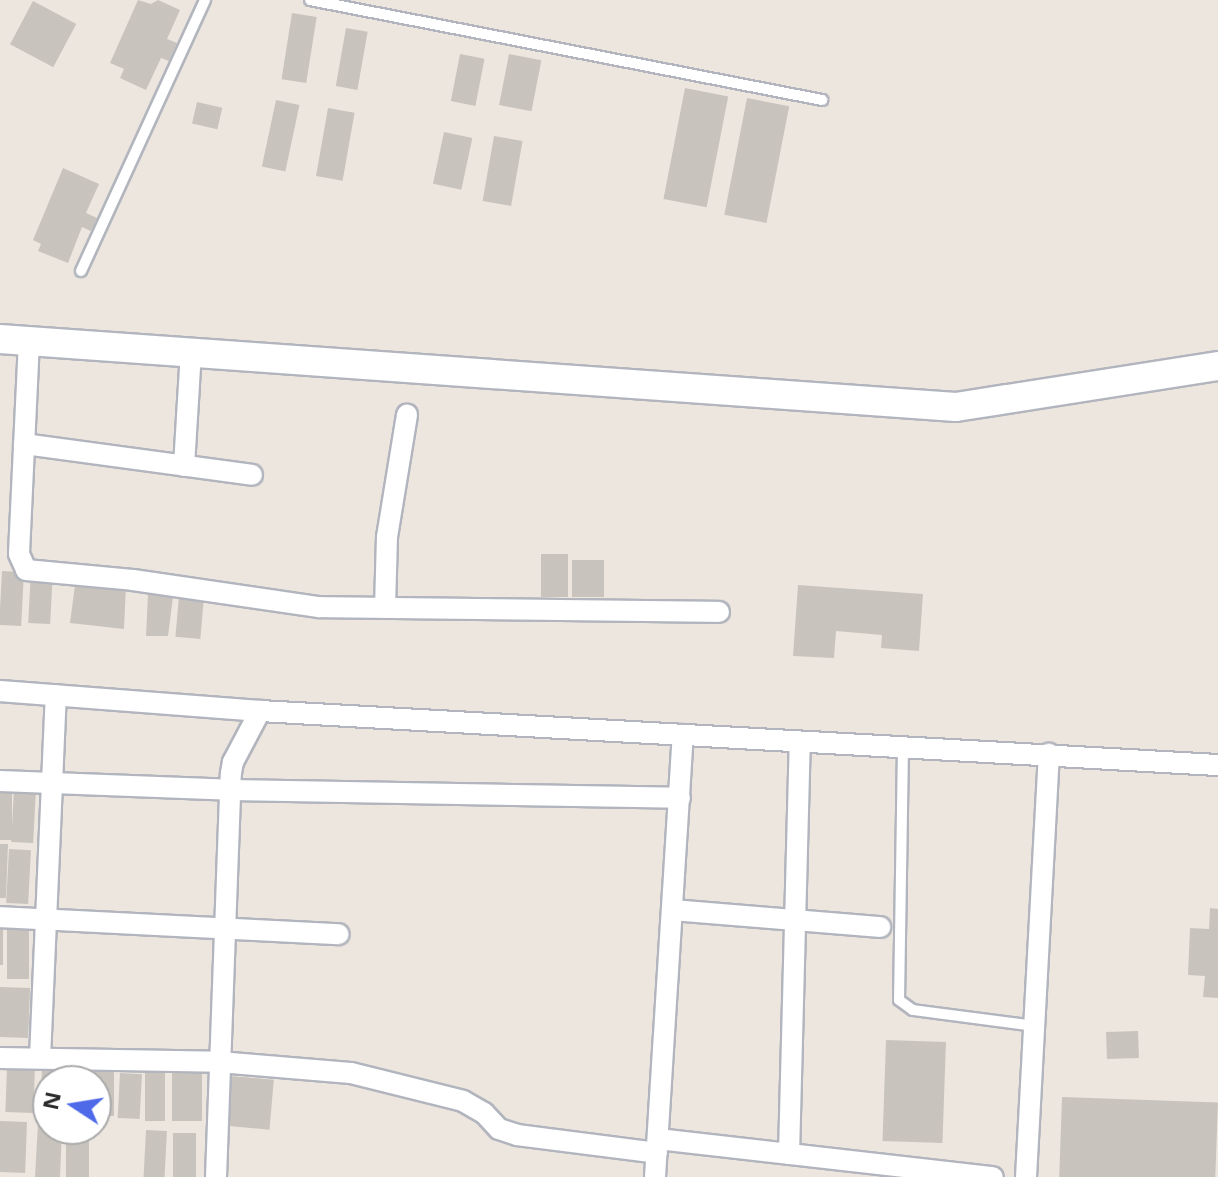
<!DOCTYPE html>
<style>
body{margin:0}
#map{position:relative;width:1218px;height:1177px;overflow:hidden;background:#ece6df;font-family:"Open Sans",sans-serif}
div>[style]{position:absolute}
.building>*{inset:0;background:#c8c4bd;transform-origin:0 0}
.roads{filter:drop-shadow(2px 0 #b2b5bd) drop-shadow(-2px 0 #b2b5bd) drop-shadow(0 2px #b2b5bd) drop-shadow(0 -2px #b2b5bd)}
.lane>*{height:10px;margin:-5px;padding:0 5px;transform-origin:5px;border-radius:5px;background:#fff}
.street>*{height:20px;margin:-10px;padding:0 10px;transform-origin:10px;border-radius:10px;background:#fff}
.secondary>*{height:28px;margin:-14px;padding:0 14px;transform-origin:14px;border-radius:14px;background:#fff}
span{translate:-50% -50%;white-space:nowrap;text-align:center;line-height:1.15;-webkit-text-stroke:6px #fff;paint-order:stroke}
.north{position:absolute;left:32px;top:1065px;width:80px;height:80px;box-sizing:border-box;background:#fff;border:2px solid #aaa;border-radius:50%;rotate:282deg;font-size:22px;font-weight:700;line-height:32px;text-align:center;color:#2b2b2b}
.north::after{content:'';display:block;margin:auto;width:28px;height:36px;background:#4f6ae9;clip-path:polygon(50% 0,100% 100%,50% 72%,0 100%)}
</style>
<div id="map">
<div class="building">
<i style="clip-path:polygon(138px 0,151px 4px,158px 0,180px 10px,167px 39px,177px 43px,169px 61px,161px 58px,146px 90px,120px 78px,124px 69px,110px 63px)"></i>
<i style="left:33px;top:1px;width:49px;height:49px;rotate:28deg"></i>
<i style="left:292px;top:13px;width:25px;height:67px;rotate:9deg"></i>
<i style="left:346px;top:28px;width:22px;height:59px;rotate:10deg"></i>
<i style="left:460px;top:54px;width:25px;height:48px;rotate:11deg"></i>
<i style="left:509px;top:54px;width:33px;height:52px;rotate:11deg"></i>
<i style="left:685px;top:88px;width:44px;height:113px;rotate:11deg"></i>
<i style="left:747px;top:98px;width:43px;height:119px;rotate:11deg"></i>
<i style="left:276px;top:100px;width:24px;height:68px;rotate:12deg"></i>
<i style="left:197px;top:102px;width:26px;height:22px;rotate:13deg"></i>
<i style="left:328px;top:108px;width:27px;height:69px;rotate:10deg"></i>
<i style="left:444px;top:132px;width:29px;height:53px;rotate:12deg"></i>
<i style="left:494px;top:136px;width:29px;height:66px;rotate:10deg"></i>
<i style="clip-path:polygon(63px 168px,99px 184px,86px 213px,97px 218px,91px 231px,82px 227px,68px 263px,38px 251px,41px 244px,33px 240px)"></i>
<i style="left:541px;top:554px;width:27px;height:43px"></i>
<i style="left:572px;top:560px;width:32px;height:37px"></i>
<i style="left:31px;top:569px;width:22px;height:54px;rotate:3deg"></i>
<i style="left:2px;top:571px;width:22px;height:54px;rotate:3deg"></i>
<i style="clip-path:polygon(75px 585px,126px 585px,124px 629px,70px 623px)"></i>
<i style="clip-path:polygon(798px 585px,923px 594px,919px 651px,881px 648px,882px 635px,836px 631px,834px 658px,793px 656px)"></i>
<i style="clip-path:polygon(148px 594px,173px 597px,168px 636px,146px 636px)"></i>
<i style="left:179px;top:596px;width:25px;height:41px;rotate:5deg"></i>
<i style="left:0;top:786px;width:12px;height:54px"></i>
<i style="left:14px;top:788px;width:22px;height:54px;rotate:3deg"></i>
<i style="clip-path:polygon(0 844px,8px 844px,6px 898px,0 898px)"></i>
<i style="left:9px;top:849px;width:22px;height:54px;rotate:3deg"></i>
<i style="clip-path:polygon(1210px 908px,1218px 909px,1218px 998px,1203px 997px,1205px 976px,1188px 975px,1190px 928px,1209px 929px)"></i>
<i style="left:0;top:924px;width:3px;height:41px"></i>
<i style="left:7px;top:925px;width:22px;height:54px"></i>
<i style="left:0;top:987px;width:30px;height:50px;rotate:2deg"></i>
<i style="left:1138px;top:1031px;width:27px;height:32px;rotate:88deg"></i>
<i style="left:886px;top:1040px;width:60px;height:101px;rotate:2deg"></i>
<i style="left:7px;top:1066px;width:28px;height:46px;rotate:2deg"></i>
<i style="clip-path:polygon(42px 1068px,62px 1069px,62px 1081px,48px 1081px,48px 1113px,40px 1113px)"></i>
<i style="left:66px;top:1069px;width:24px;height:12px;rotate:2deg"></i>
<i style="left:94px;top:1072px;width:20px;height:44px"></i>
<i style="left:145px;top:1072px;width:20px;height:49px"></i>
<i style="left:120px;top:1073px;width:22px;height:45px;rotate:3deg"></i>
<i style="left:172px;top:1073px;width:30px;height:48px"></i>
<i style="left:230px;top:1076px;width:44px;height:50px;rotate:5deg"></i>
<i style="left:1062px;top:1097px;width:156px;height:80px;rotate:2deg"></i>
<i style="left:0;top:1121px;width:27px;height:51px;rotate:2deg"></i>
<i style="clip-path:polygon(38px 1123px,48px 1124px,48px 1129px,62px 1129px,60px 1177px,35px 1177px)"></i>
<i style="left:66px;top:1129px;width:23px;height:48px"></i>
<i style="left:146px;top:1130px;width:21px;height:47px;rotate:3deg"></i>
<i style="left:173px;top:1133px;width:23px;height:44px"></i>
</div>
<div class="roads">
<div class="lane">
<i style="left:310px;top:0;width:522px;rotate:11.05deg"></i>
<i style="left:81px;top:271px;width:298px;rotate:-65.4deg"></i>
<i style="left:903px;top:747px;width:253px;rotate:90.9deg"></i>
<i style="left:899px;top:1000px;width:17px;rotate:36deg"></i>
<i style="left:913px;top:1010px;width:122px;rotate:7.5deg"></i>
</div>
<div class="street">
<i style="left:29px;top:341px;width:213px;rotate:92.7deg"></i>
<i style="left:19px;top:554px;width:17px;rotate:66deg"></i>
<i style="left:26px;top:570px;width:107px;rotate:5.3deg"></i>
<i style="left:133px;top:580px;width:188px;rotate:8.3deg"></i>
<i style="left:319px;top:607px;width:400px;rotate:0.7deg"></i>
<i style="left:24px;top:444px;width:230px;rotate:7.7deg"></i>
<i style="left:184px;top:466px;width:114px;rotate:-86.5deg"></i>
<i style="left:385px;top:608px;width:71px;rotate:-88.4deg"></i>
<i style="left:387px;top:537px;width:124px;rotate:-80.7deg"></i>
<i style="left:0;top:691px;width:261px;rotate:4.4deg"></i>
<i style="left:260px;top:711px;width:960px;rotate:3.23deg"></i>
<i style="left:0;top:781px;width:230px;rotate:2.2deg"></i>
<i style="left:230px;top:790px;width:450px;rotate:1deg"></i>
<i style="left:673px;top:910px;width:208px;rotate:4.7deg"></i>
<i style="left:0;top:917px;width:339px;rotate:2.9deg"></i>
<i style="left:0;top:1058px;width:219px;rotate:1deg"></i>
<i style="left:219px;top:1062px;width:132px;rotate:4.8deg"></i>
<i style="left:351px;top:1073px;width:115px;rotate:14deg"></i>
<i style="left:463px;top:1101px;width:24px;rotate:30deg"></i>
<i style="left:484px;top:1113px;width:22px;rotate:47deg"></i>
<i style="left:499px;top:1129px;width:19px;rotate:18deg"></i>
<i style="left:517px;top:1135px;width:141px;rotate:7.3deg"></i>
<i style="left:40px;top:1058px;width:363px;rotate:-87.5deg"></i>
<i style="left:658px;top:1139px;width:337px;rotate:6.5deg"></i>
<i style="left:789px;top:1154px;width:412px;rotate:-88.5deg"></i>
<i style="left:216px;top:1177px;width:404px;rotate:-87.9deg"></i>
<i style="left:231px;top:773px;width:11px;rotate:-80deg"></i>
<i style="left:233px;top:762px;width:58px;rotate:-62.1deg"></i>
<i style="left:655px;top:1177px;width:443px;rotate:-86.4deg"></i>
<i style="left:1026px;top:1177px;width:424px;rotate:-86.9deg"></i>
</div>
<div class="secondary">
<i style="left:0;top:339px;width:958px;rotate:4.07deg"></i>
<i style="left:956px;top:407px;width:265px;rotate:-8.9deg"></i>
</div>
</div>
<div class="north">N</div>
</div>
